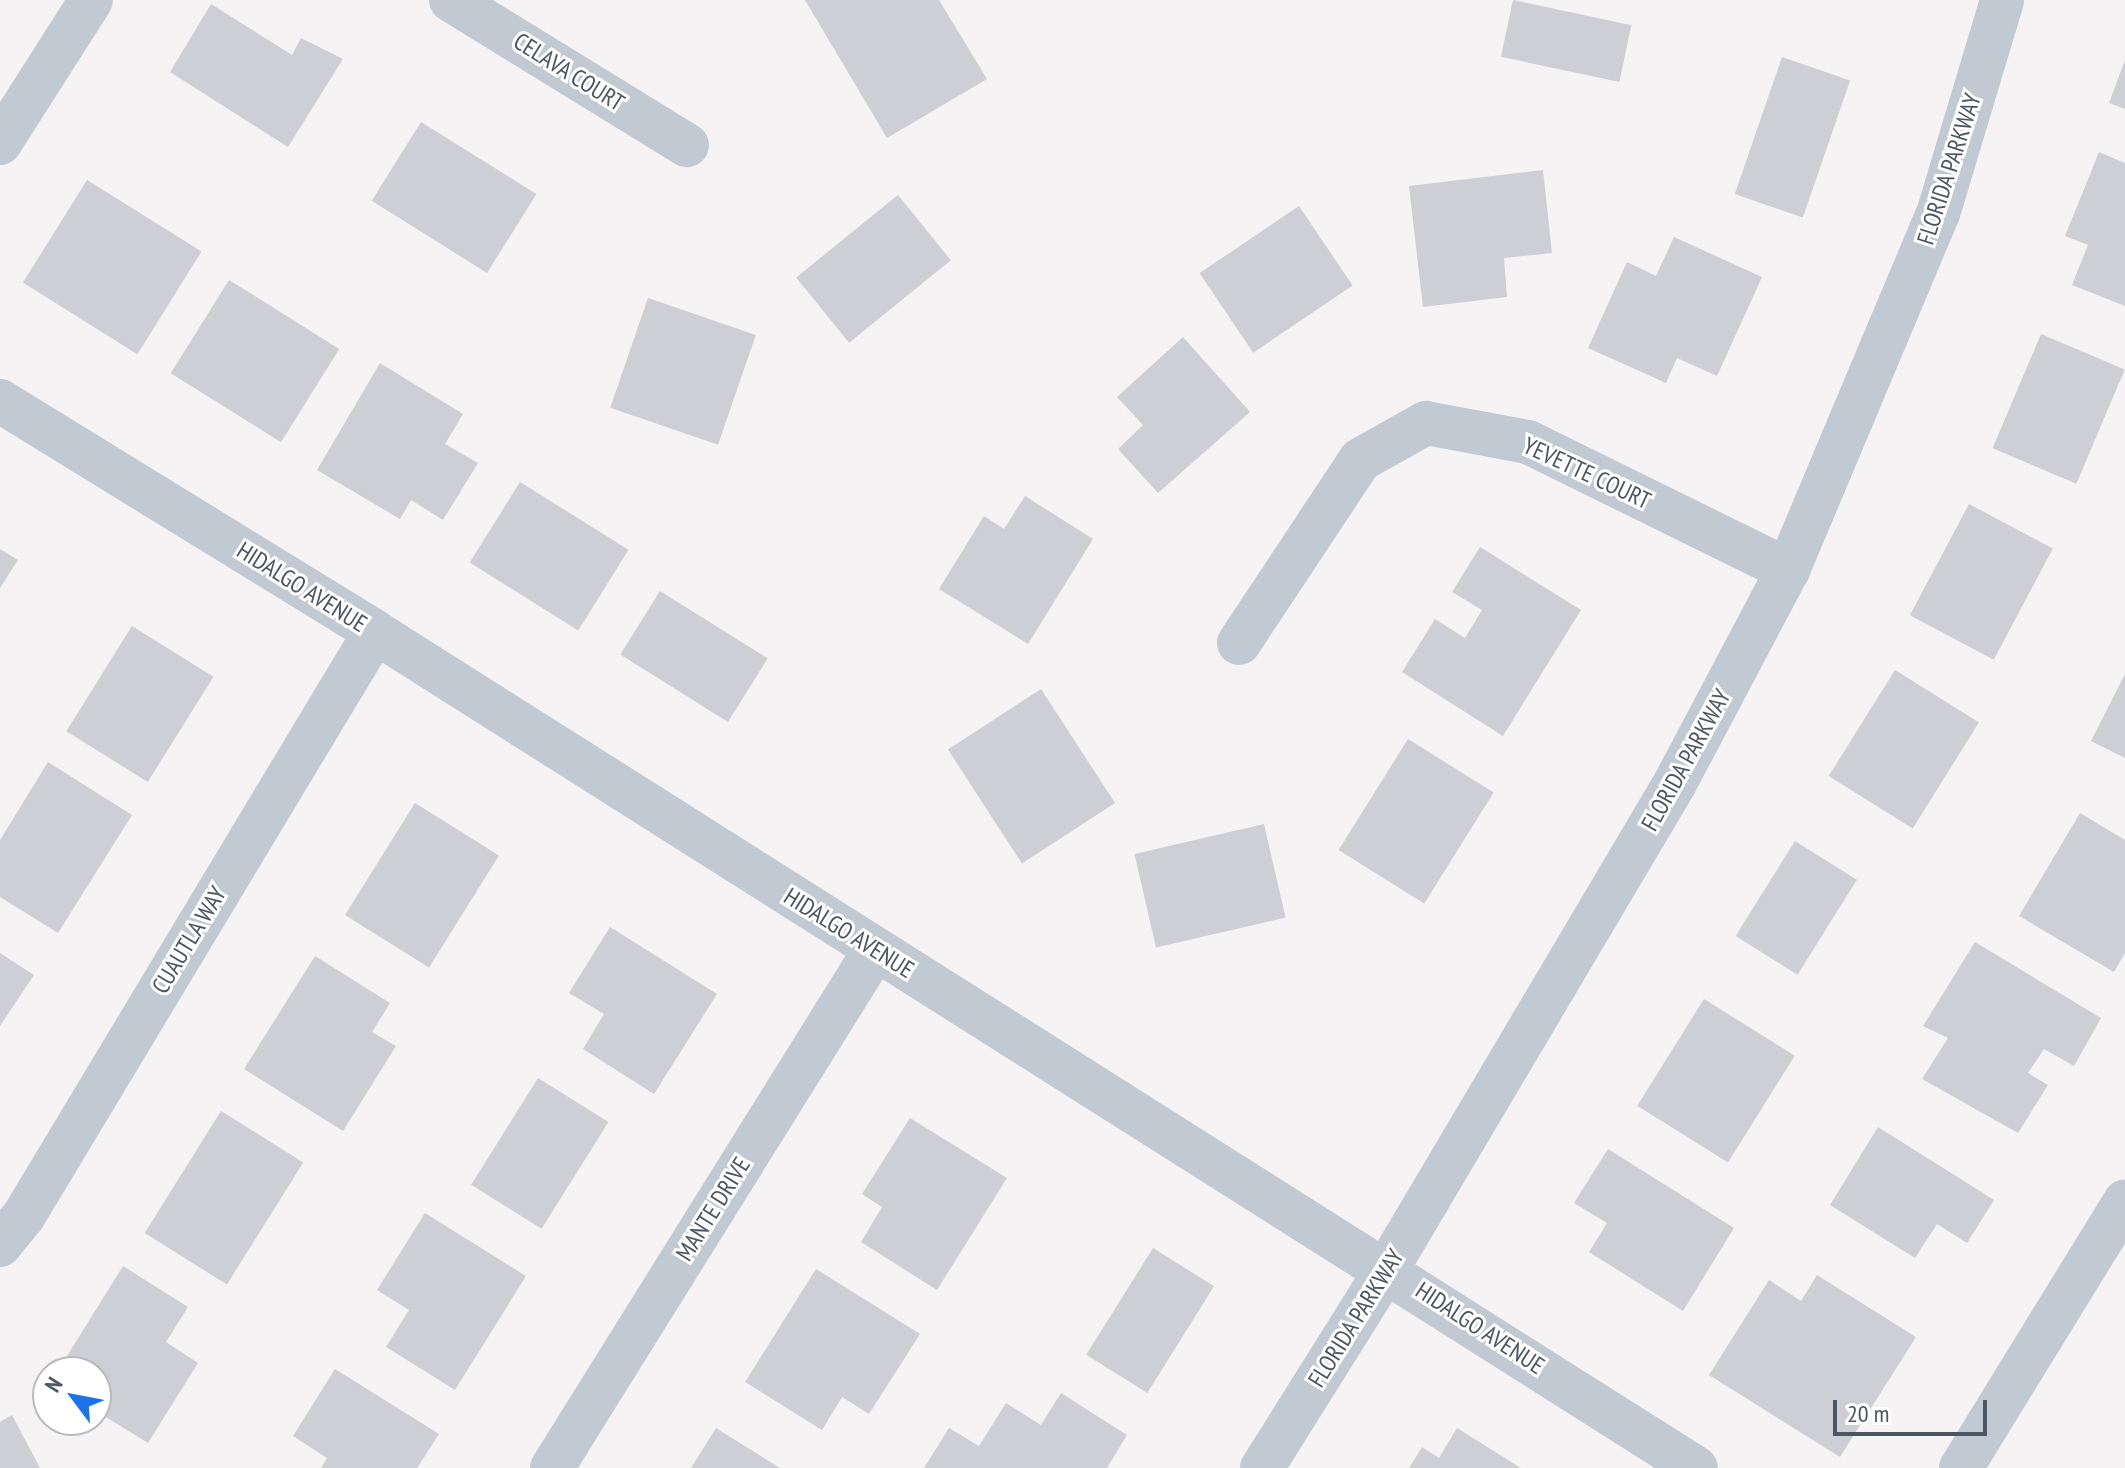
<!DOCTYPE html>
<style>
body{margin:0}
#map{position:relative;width:2125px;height:1468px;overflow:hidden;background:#f5f3f3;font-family:"PT Sans Narrow",sans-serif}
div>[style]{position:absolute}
.building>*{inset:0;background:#cdcfd5;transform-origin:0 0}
.minor>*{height:44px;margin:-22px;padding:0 22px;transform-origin:22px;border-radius:22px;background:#c1cad2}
.tertiary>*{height:44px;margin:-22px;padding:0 22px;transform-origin:22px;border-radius:22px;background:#c1cad2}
span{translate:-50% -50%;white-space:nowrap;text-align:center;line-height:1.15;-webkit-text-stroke:6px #fff;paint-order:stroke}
.street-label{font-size:24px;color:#4a5661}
.north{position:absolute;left:32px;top:1356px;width:80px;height:80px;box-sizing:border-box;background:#fff;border:2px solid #b7bbc0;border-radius:50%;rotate:302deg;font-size:22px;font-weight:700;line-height:32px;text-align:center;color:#4a5661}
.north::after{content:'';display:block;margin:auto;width:28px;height:36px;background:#1a73e8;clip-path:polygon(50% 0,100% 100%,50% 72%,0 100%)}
.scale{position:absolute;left:1833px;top:1400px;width:154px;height:36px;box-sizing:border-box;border:4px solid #4a5661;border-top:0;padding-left:10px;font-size:24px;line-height:28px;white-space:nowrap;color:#4a5661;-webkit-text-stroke:6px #fff;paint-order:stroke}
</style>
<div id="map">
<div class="building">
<i style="clip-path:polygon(805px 0,939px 0,987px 79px,887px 138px)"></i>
<i style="left:1513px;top:0;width:121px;height:58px;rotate:12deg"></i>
<i style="clip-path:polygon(211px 4px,292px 55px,301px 38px,343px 59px,288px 147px,170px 72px)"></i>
<i style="left:1782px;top:57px;width:72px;height:145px;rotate:19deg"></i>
<i style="clip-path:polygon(2125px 60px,2125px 109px,2109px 103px)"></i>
<i style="left:421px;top:122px;width:136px;height:93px;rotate:32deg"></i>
<i style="clip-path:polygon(2099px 152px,2125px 163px,2125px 306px,2072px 285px,2088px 245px,2065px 236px)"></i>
<i style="clip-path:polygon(1543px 170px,1552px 253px,1504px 258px,1507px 297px,1423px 307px,1409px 186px)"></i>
<i style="left:87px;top:180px;width:135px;height:121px;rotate:32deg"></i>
<i style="left:898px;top:195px;width:84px;height:131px;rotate:51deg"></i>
<i style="left:1299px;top:206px;width:96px;height:120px;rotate:56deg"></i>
<i style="clip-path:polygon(1674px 237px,1762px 277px,1717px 376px,1677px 358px,1666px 383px,1588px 348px,1627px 262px,1656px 276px)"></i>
<i style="left:229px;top:280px;width:130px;height:110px;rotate:32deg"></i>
<i style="left:648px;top:298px;width:114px;height:116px;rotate:19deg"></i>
<i style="left:2041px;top:334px;width:91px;height:124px;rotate:23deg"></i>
<i style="clip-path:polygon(1183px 337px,1250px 412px,1158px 493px,1118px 449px,1143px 425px,1117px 397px)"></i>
<i style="clip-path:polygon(380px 363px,463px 414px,445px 444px,478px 463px,443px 520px,411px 500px,400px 519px,317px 470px)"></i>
<i style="left:520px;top:482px;width:128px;height:95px;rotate:32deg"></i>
<i style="clip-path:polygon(1025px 496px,1093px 539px,1028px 644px,939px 589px,984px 516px,1004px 529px)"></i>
<i style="left:1969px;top:504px;width:95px;height:126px;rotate:28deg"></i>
<i style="clip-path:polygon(1480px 547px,1581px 610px,1503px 736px,1402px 672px,1435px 619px,1465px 638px,1482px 610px,1452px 592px)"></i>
<i style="clip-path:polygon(0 549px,18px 560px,0 588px)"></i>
<i style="left:660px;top:591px;width:127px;height:75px;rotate:32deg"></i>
<i style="left:132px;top:626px;width:96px;height:124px;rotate:32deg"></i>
<i style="left:1895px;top:670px;width:99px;height:125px;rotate:32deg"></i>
<i style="clip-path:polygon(2125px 674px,2125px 758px,2091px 741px)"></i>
<i style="left:1041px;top:689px;width:136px;height:111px;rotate:57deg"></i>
<i style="left:1408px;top:739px;width:101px;height:131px;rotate:32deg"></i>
<i style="clip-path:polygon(48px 762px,132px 815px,58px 933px,0 897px,0 840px)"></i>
<i style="left:415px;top:803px;width:99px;height:132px;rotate:32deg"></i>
<i style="clip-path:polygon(2080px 813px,2125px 840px,2125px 953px,2114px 972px,2019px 916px)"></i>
<i style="left:1264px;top:824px;width:96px;height:133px;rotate:77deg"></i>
<i style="left:1795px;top:841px;width:73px;height:112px;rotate:32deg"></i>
<i style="clip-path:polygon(610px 927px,717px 994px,654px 1094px,583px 1049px,604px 1014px,569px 993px)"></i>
<i style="clip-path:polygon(1975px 942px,2101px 1018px,2074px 1066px,2044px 1049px,2028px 1073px,2048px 1085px,2018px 1133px,1922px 1079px,1948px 1038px,1923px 1026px)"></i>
<i style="clip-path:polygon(0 953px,34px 975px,0 1026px)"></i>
<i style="clip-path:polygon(315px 956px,390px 1003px,372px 1032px,396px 1046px,343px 1131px,244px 1069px)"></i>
<i style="left:1704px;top:999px;width:107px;height:126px;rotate:32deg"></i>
<i style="left:538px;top:1078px;width:83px;height:126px;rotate:32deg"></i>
<i style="left:221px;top:1111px;width:97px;height:144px;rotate:32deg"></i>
<i style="clip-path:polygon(910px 1118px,1007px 1178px,937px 1290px,861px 1242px,882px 1207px,862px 1194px)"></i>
<i style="clip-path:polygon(1878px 1127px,1994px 1200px,1967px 1243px,1937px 1224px,1915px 1258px,1830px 1205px)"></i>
<i style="clip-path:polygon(1608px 1149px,1734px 1228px,1683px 1311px,1589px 1252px,1607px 1223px,1574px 1203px)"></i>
<i style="clip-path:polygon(425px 1213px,526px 1276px,455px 1390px,386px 1347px,409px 1310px,377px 1290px)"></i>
<i style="left:1153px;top:1248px;width:72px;height:126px;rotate:32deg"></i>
<i style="clip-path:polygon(123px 1266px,188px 1307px,166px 1342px,198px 1363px,148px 1443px,96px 1411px,96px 1372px,57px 1372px)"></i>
<i style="clip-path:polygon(816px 1269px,920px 1334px,869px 1414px,842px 1397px,822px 1430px,745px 1382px)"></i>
<i style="clip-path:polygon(1817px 1275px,1916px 1337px,1840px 1457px,1709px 1375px,1769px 1280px,1801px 1301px)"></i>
<i style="clip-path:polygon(335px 1369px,439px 1434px,417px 1468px,321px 1468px,327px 1458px,293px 1436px)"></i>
<i style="clip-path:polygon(1061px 1393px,1127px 1435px,1107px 1468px,924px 1468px,949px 1428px,979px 1446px,1006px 1403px,1041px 1425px)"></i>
<i style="clip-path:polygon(12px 1415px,40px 1468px,0 1468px,0 1422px)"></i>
<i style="clip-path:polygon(716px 1428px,780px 1468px,691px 1468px)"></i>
<i style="clip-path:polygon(1457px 1428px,1521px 1468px,1409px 1468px,1422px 1447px,1439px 1458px)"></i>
</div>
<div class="minor">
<i style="left:451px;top:0;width:277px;rotate:31.6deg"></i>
<i style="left:0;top:143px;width:169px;rotate:-57.5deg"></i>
<i style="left:0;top:401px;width:440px;rotate:31.6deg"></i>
<i style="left:375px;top:632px;width:1563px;rotate:32.33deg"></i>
<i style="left:1239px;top:643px;width:219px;rotate:-56.5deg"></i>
<i style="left:1360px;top:460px;width:76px;rotate:-29.3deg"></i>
<i style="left:1426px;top:423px;width:104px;rotate:10.6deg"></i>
<i style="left:1528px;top:442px;width:290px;rotate:26.2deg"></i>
<i style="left:0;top:1245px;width:36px;rotate:-51deg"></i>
<i style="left:23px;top:1217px;width:683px;rotate:-58.96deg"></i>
<i style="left:552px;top:1468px;width:610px;rotate:-58.05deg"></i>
<i style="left:1961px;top:1468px;width:313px;rotate:-58.4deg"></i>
</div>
<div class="tertiary">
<i style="left:1262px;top:1468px;width:235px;rotate:-57.9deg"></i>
<i style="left:1387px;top:1269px;width:565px;rotate:-59.35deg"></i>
<i style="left:1675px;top:783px;width:241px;rotate:-62.1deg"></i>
<i style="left:1788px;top:570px;width:386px;rotate:-67.2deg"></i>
<i style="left:1938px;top:214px;width:223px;rotate:-73.3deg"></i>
</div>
<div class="street-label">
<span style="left:569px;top:72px;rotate:32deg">CELAVA COURT</span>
<span style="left:1949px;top:169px;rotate:-72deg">FLORIDA PARKWAY</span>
<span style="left:1587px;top:473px;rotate:25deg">YEVETTE COURT</span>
<span style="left:302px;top:587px;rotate:32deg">HIDALGO AVENUE</span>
<span style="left:1686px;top:760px;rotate:-61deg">FLORIDA PARKWAY</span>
<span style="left:849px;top:933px;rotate:32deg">HIDALGO AVENUE</span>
<span style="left:189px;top:940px;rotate:-59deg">CUAUTLA WAY</span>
<span style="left:713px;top:1209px;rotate:-58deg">MANTE DRIVE</span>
<span style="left:1356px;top:1318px;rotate:-58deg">FLORIDA PARKWAY</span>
<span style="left:1480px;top:1328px;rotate:33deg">HIDALGO AVENUE</span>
</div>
<div class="north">N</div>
<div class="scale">20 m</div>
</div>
